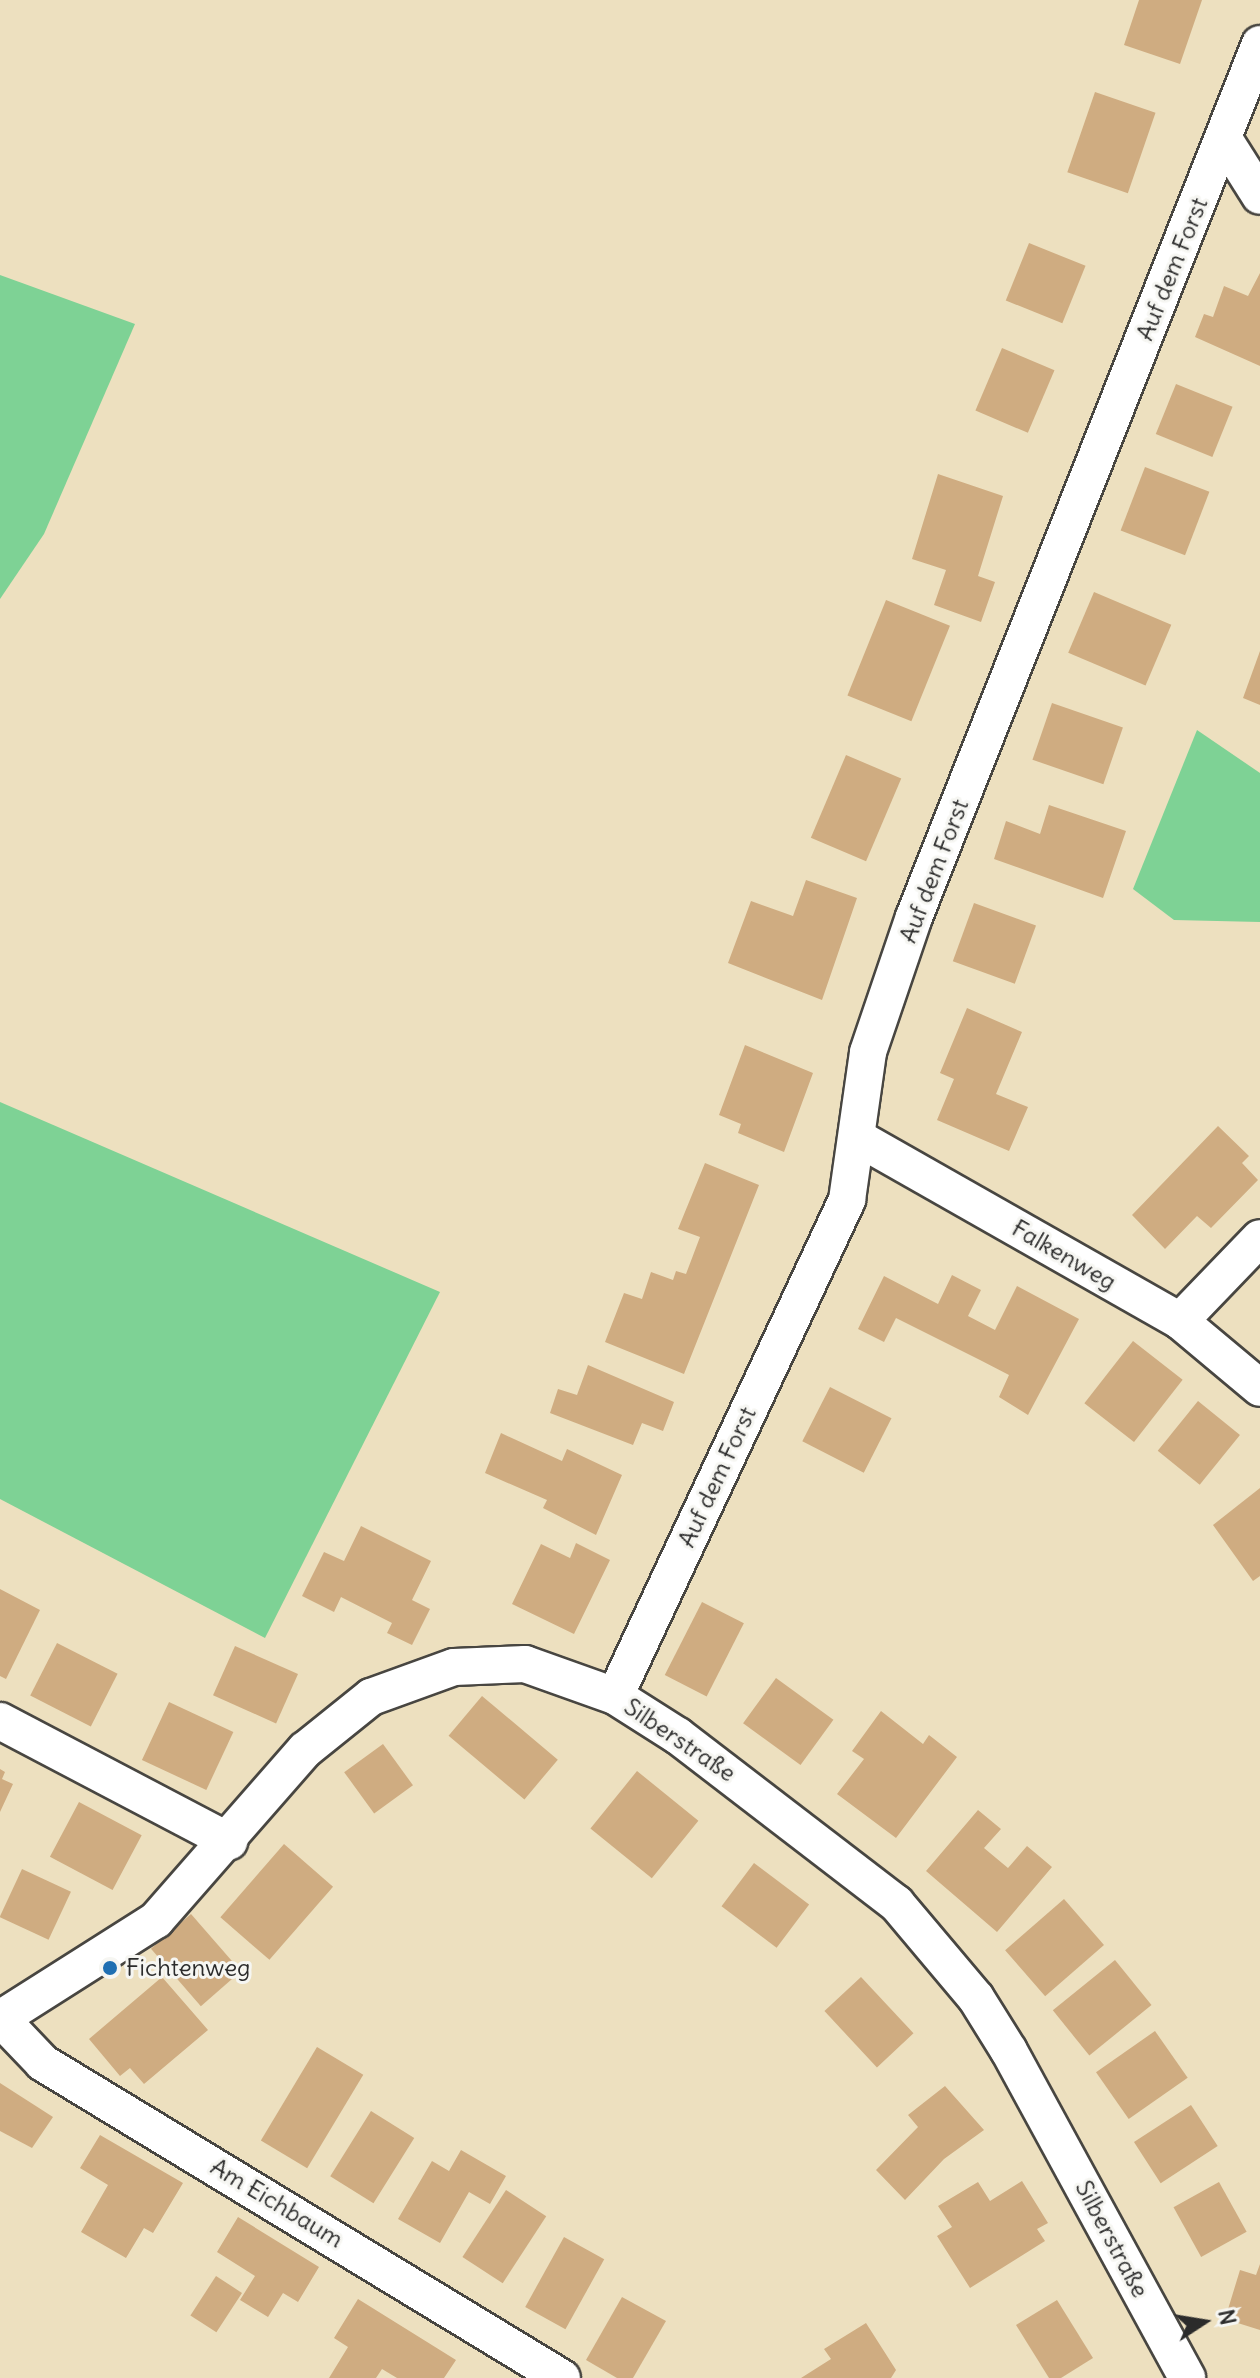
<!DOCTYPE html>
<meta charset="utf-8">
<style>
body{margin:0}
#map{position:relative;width:1260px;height:2378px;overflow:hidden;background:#ede0bf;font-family:Delius,sans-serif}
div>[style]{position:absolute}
.green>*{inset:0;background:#7ed295}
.building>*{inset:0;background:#cfac81;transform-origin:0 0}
.roads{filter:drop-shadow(2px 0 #484641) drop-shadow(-2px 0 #484641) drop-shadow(0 2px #484641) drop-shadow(0 -2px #484641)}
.minor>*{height:36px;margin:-18px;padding:0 18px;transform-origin:18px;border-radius:18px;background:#fff}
.dots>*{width:22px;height:22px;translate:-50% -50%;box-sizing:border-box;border:4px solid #f6f6f2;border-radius:50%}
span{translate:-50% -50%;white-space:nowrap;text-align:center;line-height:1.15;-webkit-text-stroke:6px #f6f6f2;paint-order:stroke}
.street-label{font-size:24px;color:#2b2b2b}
.poi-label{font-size:24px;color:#2b2b2b}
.left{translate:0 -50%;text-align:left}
.north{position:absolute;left:1164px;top:2282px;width:80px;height:80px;-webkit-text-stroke:6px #f6f6f2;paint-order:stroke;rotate:78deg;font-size:22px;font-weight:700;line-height:32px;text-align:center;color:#2b2b2b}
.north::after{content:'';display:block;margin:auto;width:28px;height:36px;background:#2b2b2b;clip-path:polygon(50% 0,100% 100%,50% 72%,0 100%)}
</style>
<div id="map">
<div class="green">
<i style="clip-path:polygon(0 275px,135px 324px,44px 534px,0 599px)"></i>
<i style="clip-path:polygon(1197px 730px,1260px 773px,1260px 922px,1174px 920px,1133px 889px)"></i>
<i style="clip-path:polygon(0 1102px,440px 1292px,265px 1638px,0 1499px)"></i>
</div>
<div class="building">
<i style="clip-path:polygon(1139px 0,1202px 0,1180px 64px,1124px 45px)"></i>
<i style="left:1095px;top:92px;width:64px;height:85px;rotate:19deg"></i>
<i style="left:1029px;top:243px;width:61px;height:62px;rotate:22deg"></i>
<i style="clip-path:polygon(1260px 273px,1260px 366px,1195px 337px,1204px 314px,1213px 317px,1224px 286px,1248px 296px)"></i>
<i style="left:1002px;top:348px;width:57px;height:68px;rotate:23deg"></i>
<i style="left:1176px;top:384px;width:61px;height:54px;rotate:22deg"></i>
<i style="left:1145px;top:467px;width:69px;height:68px;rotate:21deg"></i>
<i style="clip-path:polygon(938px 474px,1003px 496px,978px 576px,995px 582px,981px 622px,934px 605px,946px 570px,912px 559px)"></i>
<i style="left:1094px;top:592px;width:84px;height:66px;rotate:23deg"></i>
<i style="left:886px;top:600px;width:69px;height:103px;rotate:22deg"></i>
<i style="clip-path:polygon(1260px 651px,1260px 705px,1243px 698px)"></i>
<i style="left:1052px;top:703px;width:75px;height:60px;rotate:19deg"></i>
<i style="left:846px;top:755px;width:60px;height:90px;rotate:23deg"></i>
<i style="clip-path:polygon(1049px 805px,1126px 831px,1103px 898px,994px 859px,1006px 821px,1040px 834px)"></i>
<i style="clip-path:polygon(806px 880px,857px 898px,822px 1000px,728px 963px,751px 901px,793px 916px)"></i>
<i style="left:974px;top:903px;width:66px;height:62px;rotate:20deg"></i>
<i style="clip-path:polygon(967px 1008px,1022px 1032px,996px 1094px,1028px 1107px,1009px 1151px,937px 1120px,954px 1079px,940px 1073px)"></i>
<i style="clip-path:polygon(745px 1045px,813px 1073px,784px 1152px,738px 1133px,741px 1124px,719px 1115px)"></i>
<i style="clip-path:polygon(1218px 1126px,1249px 1156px,1242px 1163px,1258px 1180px,1211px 1228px,1197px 1216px,1165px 1249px,1132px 1215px)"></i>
<i style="clip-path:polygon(705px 1163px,759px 1185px,684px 1374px,605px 1342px,624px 1293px,642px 1299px,651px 1272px,673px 1280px,676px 1271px,686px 1274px,700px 1237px,678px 1229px)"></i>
<i style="clip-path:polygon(952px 1275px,981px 1290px,968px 1316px,995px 1330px,1017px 1286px,1079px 1319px,1028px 1415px,999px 1397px,1009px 1375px,980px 1360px,896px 1318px,884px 1342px,858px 1329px,884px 1276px,938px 1304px)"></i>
<i style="left:1133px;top:1341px;width:63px;height:79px;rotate:38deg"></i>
<i style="clip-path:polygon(588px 1365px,674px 1402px,663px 1431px,642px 1423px,633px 1445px,550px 1413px,558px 1389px,577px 1395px)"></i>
<i style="left:830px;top:1387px;width:69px;height:61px;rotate:27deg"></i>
<i style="left:1198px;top:1401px;width:54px;height:64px;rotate:39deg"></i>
<i style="clip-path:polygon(501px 1433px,562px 1461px,567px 1449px,622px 1475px,596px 1535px,543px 1508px,547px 1500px,485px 1473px)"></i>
<i style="clip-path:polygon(1260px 1488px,1260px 1576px,1253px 1581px,1213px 1525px)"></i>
<i style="clip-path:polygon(361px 1526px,431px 1561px,412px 1600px,430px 1609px,412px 1645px,387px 1633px,392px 1623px,341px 1597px,334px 1612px,302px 1596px,324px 1552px,344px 1561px)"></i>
<i style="clip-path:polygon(576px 1543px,610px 1560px,574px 1634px,512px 1604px,541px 1544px,570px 1558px)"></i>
<i style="clip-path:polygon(0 1589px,40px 1610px,6px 1679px,0 1676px)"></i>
<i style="left:702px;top:1602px;width:47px;height:82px;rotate:27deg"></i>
<i style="left:57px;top:1643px;width:68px;height:59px;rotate:27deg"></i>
<i style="left:235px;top:1646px;width:69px;height:54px;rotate:24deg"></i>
<i style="left:776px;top:1678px;width:71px;height:56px;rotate:36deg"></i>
<i style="left:482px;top:1696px;width:99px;height:52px;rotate:40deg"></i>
<i style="left:169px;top:1702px;width:71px;height:64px;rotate:25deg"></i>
<i style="clip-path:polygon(881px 1711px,923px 1744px,929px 1735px,957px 1757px,896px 1838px,837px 1794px,864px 1759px,852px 1751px)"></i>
<i style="left:383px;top:1744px;width:51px;height:48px;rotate:54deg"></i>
<i style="clip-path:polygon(0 1769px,5px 1772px,2px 1779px,13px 1784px,0 1812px)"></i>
<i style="left:637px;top:1771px;width:79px;height:74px;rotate:39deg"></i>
<i style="left:79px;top:1802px;width:71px;height:62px;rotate:28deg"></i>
<i style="clip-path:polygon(978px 1810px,1001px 1829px,984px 1848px,1008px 1868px,1027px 1846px,1052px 1867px,997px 1932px,926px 1871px)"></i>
<i style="left:284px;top:1844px;width:65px;height:97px;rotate:41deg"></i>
<i style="left:754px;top:1863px;width:69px;height:54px;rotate:37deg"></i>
<i style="left:22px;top:1869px;width:54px;height:53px;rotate:25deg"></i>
<i style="left:1064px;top:1899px;width:61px;height:78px;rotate:49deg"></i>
<i style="left:191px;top:1914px;width:76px;height:53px;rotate:49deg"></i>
<i style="left:1115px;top:1960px;width:58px;height:80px;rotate:51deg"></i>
<i style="clip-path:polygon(162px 1977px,208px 2030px,144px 2084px,130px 2068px,120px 2076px,89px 2039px)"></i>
<i style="left:861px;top:1977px;width:77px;height:50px;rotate:47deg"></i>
<i style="left:1155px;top:2031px;width:57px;height:72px;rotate:55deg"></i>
<i style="left:317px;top:2047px;width:54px;height:109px;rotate:31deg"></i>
<i style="clip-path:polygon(0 2083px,53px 2117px,32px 2148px,0 2131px)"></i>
<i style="clip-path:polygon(945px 2086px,984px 2130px,944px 2159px,905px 2200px,876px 2170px,918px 2127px,908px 2115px)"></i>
<i style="left:1191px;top:2105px;width:49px;height:68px;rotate:57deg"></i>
<i style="left:371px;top:2111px;width:51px;height:77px;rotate:32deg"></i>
<i style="clip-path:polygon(100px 2135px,183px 2183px,153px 2233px,144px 2228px,126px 2258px,81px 2232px,108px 2185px,80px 2168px)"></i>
<i style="clip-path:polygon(461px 2150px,506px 2176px,490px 2204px,469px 2192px,440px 2243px,398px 2219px,432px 2161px,449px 2171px)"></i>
<i style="clip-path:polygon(1022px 2181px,1048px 2223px,1037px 2229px,1045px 2241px,970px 2288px,937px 2236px,952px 2227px,938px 2206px,978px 2182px,990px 2201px)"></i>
<i style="left:1219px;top:2182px;width:57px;height:52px;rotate:61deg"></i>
<i style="left:506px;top:2190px;width:48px;height:80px;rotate:33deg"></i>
<i style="clip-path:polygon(238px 2217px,319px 2267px,298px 2302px,283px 2293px,268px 2317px,240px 2300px,255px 2276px,217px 2252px)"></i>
<i style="left:564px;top:2237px;width:46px;height:80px;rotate:29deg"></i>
<i style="clip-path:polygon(1260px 2264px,1260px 2330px,1225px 2319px,1240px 2270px,1256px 2275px)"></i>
<i style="left:216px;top:2276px;width:31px;height:47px;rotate:33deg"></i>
<i style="clip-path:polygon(622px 2297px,666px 2321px,633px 2378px,617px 2378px,586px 2360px)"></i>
<i style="clip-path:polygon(358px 2299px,456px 2360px,444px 2378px,397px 2378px,382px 2369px,376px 2378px,329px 2378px,348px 2347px,334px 2338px)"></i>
<i style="clip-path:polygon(1057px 2300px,1093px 2358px,1061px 2378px,1049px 2378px,1016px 2325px)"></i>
<i style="clip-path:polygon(866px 2323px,896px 2370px,891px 2378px,801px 2378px,831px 2359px,824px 2349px)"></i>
</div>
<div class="roads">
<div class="minor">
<i style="left:1224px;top:139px;width:67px;rotate:57.7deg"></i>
<i style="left:858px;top:1138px;width:370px;rotate:29.6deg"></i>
<i style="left:1180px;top:1321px;width:104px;rotate:39.9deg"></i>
<i style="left:1180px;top:1321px;width:115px;rotate:-46.1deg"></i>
<i style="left:615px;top:1696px;width:548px;rotate:-64.93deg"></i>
<i style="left:847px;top:1200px;width:149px;rotate:-81.9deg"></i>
<i style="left:868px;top:1052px;width:143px;rotate:-71.2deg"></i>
<i style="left:914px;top:917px;width:939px;rotate:-68.38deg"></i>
<i style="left:0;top:1721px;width:259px;rotate:27.7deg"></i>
<i style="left:0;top:2019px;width:185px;rotate:-32.4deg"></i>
<i style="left:156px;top:1920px;width:226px;rotate:-48.8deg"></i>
<i style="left:305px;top:1750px;width:85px;rotate:-38.8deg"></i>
<i style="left:371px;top:1697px;width:88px;rotate:-19.9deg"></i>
<i style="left:454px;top:1667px;width:71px;rotate:-2.4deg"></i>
<i style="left:525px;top:1664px;width:96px;rotate:19.6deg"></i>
<i style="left:615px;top:1696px;width:75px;rotate:32.4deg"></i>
<i style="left:678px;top:1736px;width:275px;rotate:37.5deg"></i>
<i style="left:896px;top:1903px;width:124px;rotate:49.9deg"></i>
<i style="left:976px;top:1998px;width:62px;rotate:58.1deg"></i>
<i style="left:1009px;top:2051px;width:372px;rotate:61.4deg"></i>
<i style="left:1px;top:2019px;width:61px;rotate:46.3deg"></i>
<i style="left:43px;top:2063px;width:607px;rotate:31.26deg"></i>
</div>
</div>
<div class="dots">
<i style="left:110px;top:1968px;background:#1f6fb2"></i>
</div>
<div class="street-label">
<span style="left:1172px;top:269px;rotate:-68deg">Auf dem Forst</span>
<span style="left:934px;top:871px;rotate:-69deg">Auf dem Forst</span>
<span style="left:1064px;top:1255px;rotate:30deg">Falkenweg</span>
<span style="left:717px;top:1477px;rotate:-65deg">Auf dem Forst</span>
<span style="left:680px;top:1740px;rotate:34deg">Silberstraße</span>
<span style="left:277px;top:2203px;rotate:31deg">Am Eichbaum</span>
<span style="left:1112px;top:2239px;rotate:62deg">Silberstraße</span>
</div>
<div class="poi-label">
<span class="left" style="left:126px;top:1968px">Fichtenweg</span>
</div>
<div class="north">N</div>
</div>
